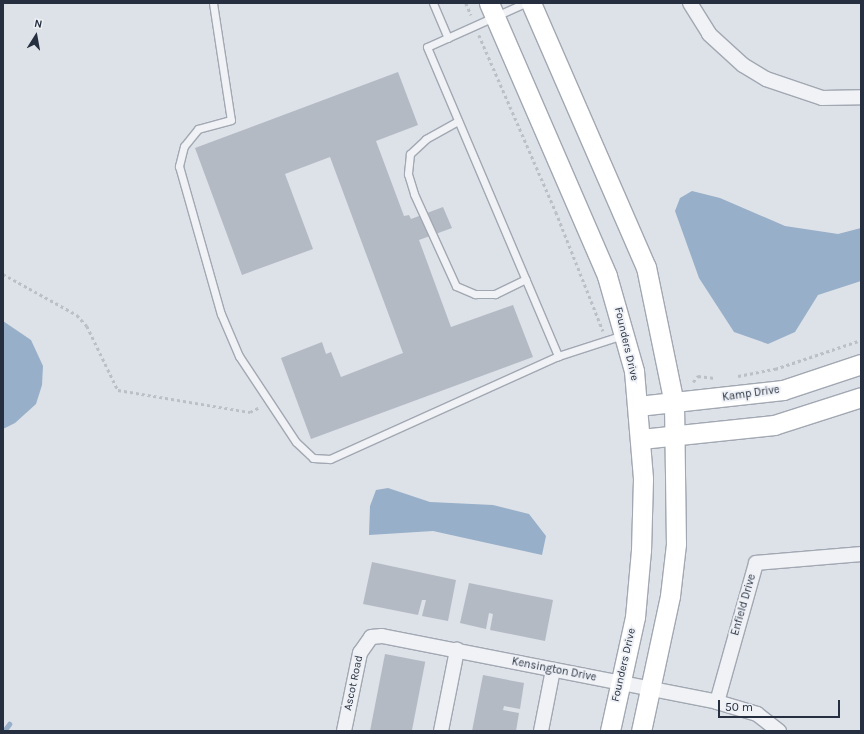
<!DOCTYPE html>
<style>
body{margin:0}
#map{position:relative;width:864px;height:734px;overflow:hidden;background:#dde1e8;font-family:Karla,sans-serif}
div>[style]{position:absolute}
.water>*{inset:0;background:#97afc9}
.stream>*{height:5px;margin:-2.5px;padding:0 2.5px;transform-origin:2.5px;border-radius:2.5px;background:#97afc9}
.building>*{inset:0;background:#b4bac4;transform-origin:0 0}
.path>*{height:2.5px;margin-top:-1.25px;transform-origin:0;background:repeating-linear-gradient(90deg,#bbbfc6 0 3px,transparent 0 6px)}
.roads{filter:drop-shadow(1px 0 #a2a8b2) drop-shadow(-1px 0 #a2a8b2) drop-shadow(0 1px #a2a8b2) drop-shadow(0 -1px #a2a8b2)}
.service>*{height:7px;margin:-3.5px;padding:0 3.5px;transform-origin:3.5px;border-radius:3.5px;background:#f0f2f6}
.minor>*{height:14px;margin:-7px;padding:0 7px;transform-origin:7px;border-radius:7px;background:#f0f2f6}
.secondary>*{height:19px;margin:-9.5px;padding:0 9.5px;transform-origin:9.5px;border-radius:9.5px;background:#fff}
span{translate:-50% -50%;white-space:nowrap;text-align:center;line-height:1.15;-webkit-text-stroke:3.5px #edf0f5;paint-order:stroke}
.street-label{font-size:11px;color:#262f3f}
.frame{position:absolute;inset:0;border:4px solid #262f3f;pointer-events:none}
.north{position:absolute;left:16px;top:16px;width:40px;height:40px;-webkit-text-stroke:3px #edf0f5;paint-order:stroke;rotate:11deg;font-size:11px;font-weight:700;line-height:16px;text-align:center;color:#262f3f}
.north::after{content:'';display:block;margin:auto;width:14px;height:18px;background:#262f3f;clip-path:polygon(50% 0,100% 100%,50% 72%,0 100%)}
.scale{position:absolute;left:718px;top:700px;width:122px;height:18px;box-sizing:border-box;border:2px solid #262f3f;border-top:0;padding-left:5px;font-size:12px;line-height:14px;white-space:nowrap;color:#262f3f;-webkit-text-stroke:3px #edf0f5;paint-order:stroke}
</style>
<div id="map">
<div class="water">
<i style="clip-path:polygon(692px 191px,720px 198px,785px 226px,838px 234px,861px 228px,861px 281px,818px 295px,795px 332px,768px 344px,734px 332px,699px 278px,675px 211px,680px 198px)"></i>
<i style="clip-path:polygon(3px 321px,31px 340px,43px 366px,42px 385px,36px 404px,15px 423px,3px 429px)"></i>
<i style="clip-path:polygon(388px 488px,430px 502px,493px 505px,529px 514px,546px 536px,542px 555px,433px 531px,369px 535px,370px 506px,376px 490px)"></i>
</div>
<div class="stream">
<i style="left:4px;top:731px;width:9px;rotate:-54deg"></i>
</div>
<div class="building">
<i style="clip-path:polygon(398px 72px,418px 125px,376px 141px,404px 216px,409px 215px,411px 219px,443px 207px,452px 228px,419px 240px,451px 327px,513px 305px,533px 357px,311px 439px,281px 358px,322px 342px,326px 354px,331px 352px,341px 377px,403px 353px,330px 157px,285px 174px,313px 249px,242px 275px,195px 148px)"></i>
<i style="clip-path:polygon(372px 562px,456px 580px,448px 621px,422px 616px,426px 600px,422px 600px,418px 615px,363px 604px)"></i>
<i style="clip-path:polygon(469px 583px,553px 600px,545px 641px,490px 630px,493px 614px,489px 613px,486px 629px,460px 623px)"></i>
<i style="left:385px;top:654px;width:41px;height:78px;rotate:11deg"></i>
<i style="clip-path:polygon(483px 675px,524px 683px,520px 709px,504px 706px,503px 710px,519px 713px,516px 731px,472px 731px)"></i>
</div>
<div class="path">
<i style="left:466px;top:3px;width:13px;rotate:67deg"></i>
<i style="left:479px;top:35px;width:193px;rotate:66.5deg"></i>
<i style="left:556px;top:212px;width:128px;rotate:68.4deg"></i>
<i style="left:3px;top:274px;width:85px;rotate:29deg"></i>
<i style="left:77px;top:315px;width:15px;rotate:48deg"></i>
<i style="left:87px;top:326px;width:71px;rotate:64.2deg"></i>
<i style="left:118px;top:390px;width:134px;rotate:9.5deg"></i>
<i style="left:250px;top:412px;width:11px;rotate:-27deg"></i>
<i style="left:738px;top:376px;width:38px;rotate:-11deg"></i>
<i style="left:775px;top:369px;width:91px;rotate:-18.6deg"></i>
<i style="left:693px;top:382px;width:8px;rotate:-50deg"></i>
<i style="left:698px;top:376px;width:17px;rotate:7deg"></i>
</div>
<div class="roads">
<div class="service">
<i style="left:213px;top:3px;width:118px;rotate:81.3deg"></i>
<i style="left:231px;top:120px;width:34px;rotate:165deg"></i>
<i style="left:198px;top:129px;width:22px;rotate:129deg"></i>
<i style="left:184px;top:146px;width:21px;rotate:104deg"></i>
<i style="left:179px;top:166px;width:154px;rotate:74.2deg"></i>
<i style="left:221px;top:314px;width:46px;rotate:66.8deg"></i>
<i style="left:239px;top:356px;width:103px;rotate:56.5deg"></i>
<i style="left:296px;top:442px;width:23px;rotate:43deg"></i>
<i style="left:313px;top:458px;width:17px;rotate:3deg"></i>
<i style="left:330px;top:459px;width:250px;rotate:-24.3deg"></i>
<i style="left:558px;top:356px;width:68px;rotate:-17.9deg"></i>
<i style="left:433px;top:3px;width:38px;rotate:67deg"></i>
<i style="left:525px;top:3px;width:107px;rotate:155.8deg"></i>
<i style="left:427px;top:47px;width:336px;rotate:67deg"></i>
<i style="left:458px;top:121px;width:37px;rotate:151deg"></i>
<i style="left:426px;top:139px;width:22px;rotate:137deg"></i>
<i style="left:410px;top:154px;width:20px;rotate:96deg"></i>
<i style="left:408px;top:174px;width:21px;rotate:73deg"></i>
<i style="left:414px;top:194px;width:101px;rotate:65.5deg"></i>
<i style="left:456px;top:286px;width:21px;rotate:23deg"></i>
<i style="left:475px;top:294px;width:20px"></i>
<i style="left:495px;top:294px;width:34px;rotate:-26deg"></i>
</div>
<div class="minor">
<i style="left:690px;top:3px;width:36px;rotate:58deg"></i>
<i style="left:709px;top:34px;width:46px;rotate:42.4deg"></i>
<i style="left:743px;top:65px;width:27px;rotate:31deg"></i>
<i style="left:766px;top:79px;width:59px;rotate:18.7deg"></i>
<i style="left:822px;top:98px;width:39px;rotate:-1deg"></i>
<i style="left:717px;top:702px;width:144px;rotate:-74.3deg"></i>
<i style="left:756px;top:563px;width:105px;rotate:-4.9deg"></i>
<i style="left:344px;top:731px;width:80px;rotate:-78.4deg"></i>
<i style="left:360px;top:653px;width:19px;rotate:-55deg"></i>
<i style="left:371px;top:637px;width:11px;rotate:-5deg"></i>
<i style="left:382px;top:636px;width:341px;rotate:11.1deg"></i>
<i style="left:717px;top:702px;width:42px;rotate:16.7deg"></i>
<i style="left:757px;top:714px;width:28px;rotate:38deg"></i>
<i style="left:441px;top:731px;width:83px;rotate:-78.8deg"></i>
<i style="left:541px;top:731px;width:62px;rotate:-78.9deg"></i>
</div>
<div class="secondary">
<i style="left:489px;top:3px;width:297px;rotate:66.6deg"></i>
<i style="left:607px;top:276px;width:99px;rotate:74.1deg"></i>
<i style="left:634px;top:371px;width:108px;rotate:85.2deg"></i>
<i style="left:643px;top:479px;width:71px;rotate:91.6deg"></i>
<i style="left:641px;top:550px;width:67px;rotate:95.1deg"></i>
<i style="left:635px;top:617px;width:117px;rotate:102.4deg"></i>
<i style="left:531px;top:3px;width:288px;rotate:66.5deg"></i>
<i style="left:646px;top:267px;width:139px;rotate:78.4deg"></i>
<i style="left:674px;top:403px;width:141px;rotate:89.2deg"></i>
<i style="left:676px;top:544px;width:52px;rotate:96.6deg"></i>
<i style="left:670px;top:596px;width:138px;rotate:102.1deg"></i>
<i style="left:638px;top:406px;width:146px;rotate:-6.3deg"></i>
<i style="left:783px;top:390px;width:82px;rotate:-18.4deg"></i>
<i style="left:641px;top:439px;width:134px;rotate:-6deg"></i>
<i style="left:774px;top:425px;width:91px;rotate:-17.8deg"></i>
</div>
</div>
<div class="street-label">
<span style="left:626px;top:344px;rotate:77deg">Founders Drive</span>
<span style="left:751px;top:394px;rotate:-8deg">Kamp Drive</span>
<span style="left:744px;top:605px;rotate:-74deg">Enfield Drive</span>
<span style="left:624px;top:665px;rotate:-77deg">Founders Drive</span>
<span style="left:554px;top:670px;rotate:11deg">Kensington Drive</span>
<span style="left:354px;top:683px;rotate:-78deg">Ascot Road</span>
</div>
<div class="frame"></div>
<div class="north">N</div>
<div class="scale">50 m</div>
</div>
